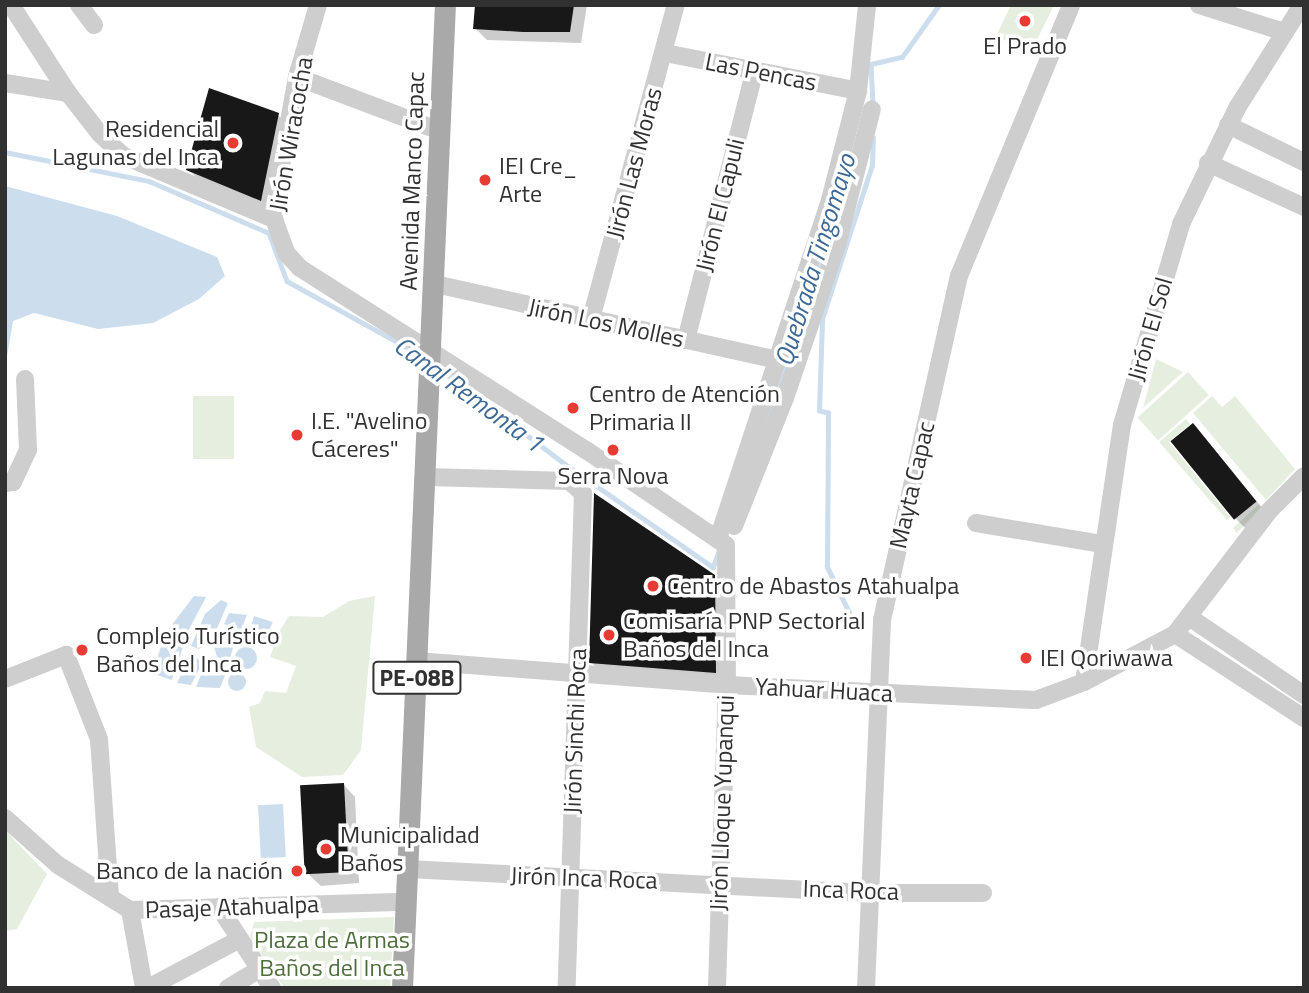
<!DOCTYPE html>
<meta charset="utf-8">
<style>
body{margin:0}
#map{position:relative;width:1309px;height:993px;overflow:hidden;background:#fff;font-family:"Titillium Web",sans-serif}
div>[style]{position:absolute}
.green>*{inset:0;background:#e6eee0;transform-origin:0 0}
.water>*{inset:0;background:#ccdded;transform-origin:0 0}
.round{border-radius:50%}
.shadow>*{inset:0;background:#0003}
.stream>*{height:4.5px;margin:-2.25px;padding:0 2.25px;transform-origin:2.25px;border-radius:2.25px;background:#ccdded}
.building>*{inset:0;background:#181818;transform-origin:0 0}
.minor>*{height:18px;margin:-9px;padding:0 9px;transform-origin:9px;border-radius:9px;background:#cecece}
.major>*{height:21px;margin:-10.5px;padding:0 10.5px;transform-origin:10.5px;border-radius:10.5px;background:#a9a9a9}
.dots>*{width:19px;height:19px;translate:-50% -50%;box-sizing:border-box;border:4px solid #fff;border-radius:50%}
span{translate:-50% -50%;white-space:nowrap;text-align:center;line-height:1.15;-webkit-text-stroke:7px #fff;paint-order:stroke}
.shield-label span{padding:2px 5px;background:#fff;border:2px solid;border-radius:5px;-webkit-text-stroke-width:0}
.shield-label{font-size:23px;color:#313131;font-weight:700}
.poi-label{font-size:24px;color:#313131}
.right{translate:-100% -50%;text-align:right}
.left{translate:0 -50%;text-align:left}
.street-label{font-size:24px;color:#313131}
.park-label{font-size:24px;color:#4f6e3d}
.water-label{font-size:26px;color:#3d6996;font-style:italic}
.frame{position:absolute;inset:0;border:7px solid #313131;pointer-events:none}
</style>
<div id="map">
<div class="green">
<i style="clip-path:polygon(1011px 5px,1054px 5px,1030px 54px,996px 36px)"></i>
<i style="clip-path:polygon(1156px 359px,1183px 372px,1143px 408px)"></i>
<i style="left:1188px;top:372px;width:31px;height:68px;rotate:48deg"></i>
<i style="left:234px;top:396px;width:63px;height:41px;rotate:90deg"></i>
<i style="clip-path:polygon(1212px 396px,1222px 407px,1235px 396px,1295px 469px,1266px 500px,1193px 413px)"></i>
<i style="clip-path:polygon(1186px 419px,1190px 424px,1169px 442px,1230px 517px,1227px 520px,1159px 442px)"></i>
<i style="clip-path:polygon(1259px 504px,1261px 507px,1237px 533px,1233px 528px)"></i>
<i style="clip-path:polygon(375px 596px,361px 750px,343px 775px,302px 777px,256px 747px,249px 707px,260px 703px,265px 691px,286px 693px,296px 666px,270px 657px,279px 632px,289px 616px,323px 617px,349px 601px)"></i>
<i style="clip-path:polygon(5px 830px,47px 874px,17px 929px,5px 931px)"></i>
<i style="clip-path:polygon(394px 917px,390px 988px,284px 988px,250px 937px,254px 922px)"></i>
</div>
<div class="water">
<i style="clip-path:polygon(5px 186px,117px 216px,217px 257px,225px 276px,199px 299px,153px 323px,98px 329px,34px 313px,13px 321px,5px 369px)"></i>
<i style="clip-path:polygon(194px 596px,206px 597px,182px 643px,164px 635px)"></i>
<i style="clip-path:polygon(221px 600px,228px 603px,211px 642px,199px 649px,191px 646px,205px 614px)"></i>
<i style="clip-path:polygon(229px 613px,247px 615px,241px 630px,224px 624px)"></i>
<i style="clip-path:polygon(254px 616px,273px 622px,262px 644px,248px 637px)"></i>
<i style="clip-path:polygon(222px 630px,236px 637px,229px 662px,217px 657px,214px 647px)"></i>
<i style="left:163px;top:641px;width:21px;height:34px;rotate:19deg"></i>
<i class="round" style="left:235px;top:647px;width:22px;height:22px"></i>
<i style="clip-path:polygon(192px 652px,202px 664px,191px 685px,177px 683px)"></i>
<i style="clip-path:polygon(214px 662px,228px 668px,220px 688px,196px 687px,205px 665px)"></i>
<i class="round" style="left:228px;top:673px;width:18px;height:18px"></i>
<i style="left:283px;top:804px;width:53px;height:25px;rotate:87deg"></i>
</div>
<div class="shadow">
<i style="clip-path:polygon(476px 5px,587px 5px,581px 43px,487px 40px,475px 28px)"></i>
<i style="clip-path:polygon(278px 115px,290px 127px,272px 212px,200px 181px,188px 169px)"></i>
<i style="clip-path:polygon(1205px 438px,1267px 514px,1247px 530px,1235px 518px)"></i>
<i style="clip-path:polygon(714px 577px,726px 589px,727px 684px,603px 674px,591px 662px)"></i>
<i style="clip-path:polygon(344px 785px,355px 797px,359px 883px,321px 886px,309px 875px)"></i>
</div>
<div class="stream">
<i style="left:871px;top:64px;width:41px;rotate:87.2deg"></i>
<i style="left:871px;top:64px;width:32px;rotate:-13deg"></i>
<i style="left:902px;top:57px;width:64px;rotate:-54.6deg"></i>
<i style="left:5px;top:152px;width:147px;rotate:11.4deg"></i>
<i style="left:149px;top:181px;width:131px;rotate:23.4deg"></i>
<i style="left:269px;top:233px;width:51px;rotate:69.4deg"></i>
<i style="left:287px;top:281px;width:143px;rotate:28.9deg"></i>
<i style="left:437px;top:367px;width:164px;rotate:37.1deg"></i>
<i style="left:568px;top:466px;width:177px;rotate:34.9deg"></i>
<i style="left:713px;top:567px;width:18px;rotate:-71deg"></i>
<i style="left:768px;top:415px;width:187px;rotate:-71.6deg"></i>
<i style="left:852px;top:619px;width:58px;rotate:-115.7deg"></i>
<i style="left:827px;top:567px;width:154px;rotate:-89.6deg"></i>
<i style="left:828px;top:413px;width:9px;rotate:-167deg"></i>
<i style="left:819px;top:411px;width:92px;rotate:-88.1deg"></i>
<i style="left:822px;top:319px;width:162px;rotate:-72deg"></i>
<i style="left:872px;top:165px;width:27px;rotate:-88deg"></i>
</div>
<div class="building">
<i style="clip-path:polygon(475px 5px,574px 5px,570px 32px,523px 32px,473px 29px)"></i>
<i style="clip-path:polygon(209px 88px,279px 113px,261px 201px,186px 170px)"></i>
<i style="left:1193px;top:423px;width:101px;height:29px;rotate:51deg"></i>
<i style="clip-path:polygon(594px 493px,715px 575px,716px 673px,589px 663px)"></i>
<i style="left:344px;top:783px;width:89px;height:44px;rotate:87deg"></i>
</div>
<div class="minor">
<i style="left:11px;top:5px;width:105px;rotate:57.1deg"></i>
<i style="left:68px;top:93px;width:52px;rotate:52deg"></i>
<i style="left:100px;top:134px;width:33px;rotate:43deg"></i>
<i style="left:124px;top:156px;width:163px;rotate:22.8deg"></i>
<i style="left:79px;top:5px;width:25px;rotate:53deg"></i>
<i style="left:318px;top:5px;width:75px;rotate:106.3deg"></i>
<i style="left:297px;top:77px;width:124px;rotate:100.2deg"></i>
<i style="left:275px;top:199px;width:20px;rotate:93deg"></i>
<i style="left:274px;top:219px;width:37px;rotate:70deg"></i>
<i style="left:287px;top:254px;width:19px;rotate:47deg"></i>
<i style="left:300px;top:268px;width:339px;rotate:32.5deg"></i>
<i style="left:586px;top:450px;width:169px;rotate:34.2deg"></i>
<i style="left:726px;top:545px;width:140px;rotate:89.6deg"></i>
<i style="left:727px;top:685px;width:303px;rotate:91.9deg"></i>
<i style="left:1199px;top:5px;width:89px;rotate:17.6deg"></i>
<i style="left:665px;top:53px;width:197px;rotate:11.1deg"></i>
<i style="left:297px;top:77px;width:153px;rotate:20.7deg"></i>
<i style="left:5px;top:83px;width:64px;rotate:9deg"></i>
<i style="left:1228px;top:125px;width:85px;rotate:26deg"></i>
<i style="left:1208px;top:163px;width:106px;rotate:24.6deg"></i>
<i style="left:435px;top:284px;width:351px;rotate:12.5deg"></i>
<i style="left:591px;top:319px;width:325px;rotate:-74.9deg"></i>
<i style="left:686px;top:340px;width:279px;rotate:-75.7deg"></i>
<i style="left:426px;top:477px;width:143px;rotate:1.6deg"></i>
<i style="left:569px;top:481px;width:18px;rotate:41deg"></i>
<i style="left:583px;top:493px;width:495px;rotate:91.9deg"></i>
<i style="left:5px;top:483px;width:8px;rotate:-7deg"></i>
<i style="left:13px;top:482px;width:35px;rotate:-65deg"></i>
<i style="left:28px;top:450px;width:71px;rotate:-92.4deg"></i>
<i style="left:976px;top:523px;width:127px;rotate:9.5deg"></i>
<i style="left:734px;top:526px;width:138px;rotate:-68.3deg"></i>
<i style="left:785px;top:398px;width:162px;rotate:-71.2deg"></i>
<i style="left:837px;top:245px;width:140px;rotate:-75.6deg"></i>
<i style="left:718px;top:539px;width:357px;rotate:-71.7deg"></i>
<i style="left:830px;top:200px;width:113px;rotate:-75.6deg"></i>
<i style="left:858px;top:91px;width:86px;rotate:-84deg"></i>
<i style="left:1189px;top:617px;width:139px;rotate:34.1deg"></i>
<i style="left:1175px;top:634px;width:154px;rotate:33.1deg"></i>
<i style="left:417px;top:661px;width:311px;rotate:4.4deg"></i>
<i style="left:727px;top:685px;width:309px;rotate:2.8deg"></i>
<i style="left:1036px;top:700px;width:51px;rotate:-20.6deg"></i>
<i style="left:1084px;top:682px;width:103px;rotate:-27.8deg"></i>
<i style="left:1175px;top:634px;width:155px;rotate:-52.6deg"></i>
<i style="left:1269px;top:511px;width:49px;rotate:-45deg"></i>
<i style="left:5px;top:679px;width:66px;rotate:-21.5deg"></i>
<i style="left:66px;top:655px;width:90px;rotate:68.6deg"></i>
<i style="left:99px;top:739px;width:159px;rotate:86deg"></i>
<i style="left:1084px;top:682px;width:260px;rotate:-81.6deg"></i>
<i style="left:1122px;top:425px;width:209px;rotate:-73.6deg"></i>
<i style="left:1181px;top:224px;width:129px;rotate:-64.2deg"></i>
<i style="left:1237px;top:108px;width:122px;rotate:-57.7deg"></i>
<i style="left:5px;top:818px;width:71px;rotate:41.6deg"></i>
<i style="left:58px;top:865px;width:85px;rotate:32deg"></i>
<i style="left:130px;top:910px;width:276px;rotate:-1.7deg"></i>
<i style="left:408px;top:869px;width:463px;rotate:3deg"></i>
<i style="left:870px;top:893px;width:113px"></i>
<i style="left:219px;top:907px;width:97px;rotate:56.8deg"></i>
<i style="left:130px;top:910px;width:79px;rotate:79.8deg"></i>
<i style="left:148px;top:988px;width:104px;rotate:-28deg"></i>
<i style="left:228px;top:988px;width:37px;rotate:-31deg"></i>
<i style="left:866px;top:988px;width:368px;rotate:-87.5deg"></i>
<i style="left:882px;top:620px;width:353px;rotate:-77.4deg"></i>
<i style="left:959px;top:276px;width:293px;rotate:-67.5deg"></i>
</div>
<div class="major">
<i style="left:402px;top:988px;width:984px;rotate:-87.5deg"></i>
</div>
<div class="dots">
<i style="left:1025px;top:21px;background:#e83b33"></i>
<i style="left:233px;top:143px;background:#e83b33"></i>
<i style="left:485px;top:180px;background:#e83b33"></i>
<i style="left:573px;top:408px;background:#e83b33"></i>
<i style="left:297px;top:435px;background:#e83b33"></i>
<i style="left:613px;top:450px;background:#e83b33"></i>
<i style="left:653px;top:586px;background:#e83b33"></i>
<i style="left:609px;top:635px;background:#e83b33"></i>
<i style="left:82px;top:650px;background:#e83b33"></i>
<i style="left:1026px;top:658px;background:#e83b33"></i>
<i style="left:326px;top:849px;background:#e83b33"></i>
<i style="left:297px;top:871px;background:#e83b33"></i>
</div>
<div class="shield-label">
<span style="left:417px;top:678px">PE-08B</span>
</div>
<div class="poi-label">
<span style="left:1025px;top:46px">El Prado</span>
<span class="right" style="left:219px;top:143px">Residencial<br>Lagunas del Inca</span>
<span class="left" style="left:499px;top:180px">IEI Cre_<br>Arte</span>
<span class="left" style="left:589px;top:408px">Centro de Atención<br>Primaria II</span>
<span class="left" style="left:311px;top:435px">I.E. "Avelino<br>Cáceres"</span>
<span style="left:613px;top:476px">Serra Nova</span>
<span class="left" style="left:667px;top:586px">Centro de Abastos Atahualpa</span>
<span class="left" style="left:623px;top:635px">Comisaría PNP Sectorial<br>Baños del Inca</span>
<span class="left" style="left:96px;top:650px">Complejo Turístico<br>Baños del Inca</span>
<span class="left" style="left:1040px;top:658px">IEI Qoriwawa</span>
<span class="left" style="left:340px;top:849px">Municipalidad<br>Baños</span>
<span class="right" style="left:283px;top:871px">Banco de la nación</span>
</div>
<div class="street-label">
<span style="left:761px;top:72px;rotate:11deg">Las Pencas</span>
<span style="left:291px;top:134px;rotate:-80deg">Jirón Wiracocha</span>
<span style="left:634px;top:163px;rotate:-75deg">Jirón Las Moras</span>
<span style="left:412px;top:181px;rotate:-88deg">Avenida Manco Capac</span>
<span style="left:720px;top:205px;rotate:-76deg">Jirón El Capuli</span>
<span style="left:606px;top:323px;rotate:12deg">Jirón Los Molles</span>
<span style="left:1150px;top:329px;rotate:-74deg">Jirón El Sol</span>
<span style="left:912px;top:485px;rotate:-77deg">Mayta Capac</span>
<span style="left:824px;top:690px;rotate:3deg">Yahuar Huaca</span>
<span style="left:575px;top:731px;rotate:-88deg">Jirón Sinchi Roca</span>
<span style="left:722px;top:803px;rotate:-88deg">Jirón Lloque Yupanqui</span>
<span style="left:584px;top:878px;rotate:2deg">Jirón Inca Roca</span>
<span style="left:851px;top:890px;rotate:2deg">Inca Roca</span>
<span style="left:232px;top:907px;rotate:-2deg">Pasaje Atahualpa</span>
</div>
<div class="park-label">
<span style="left:332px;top:954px">Plaza de Armas<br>Baños del Inca</span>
</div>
<div class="water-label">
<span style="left:815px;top:260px;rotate:-73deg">Quebrada Tingomayo</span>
<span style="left:469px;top:394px;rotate:36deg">Canal Remonta 1</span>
</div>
<div class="frame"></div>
</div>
